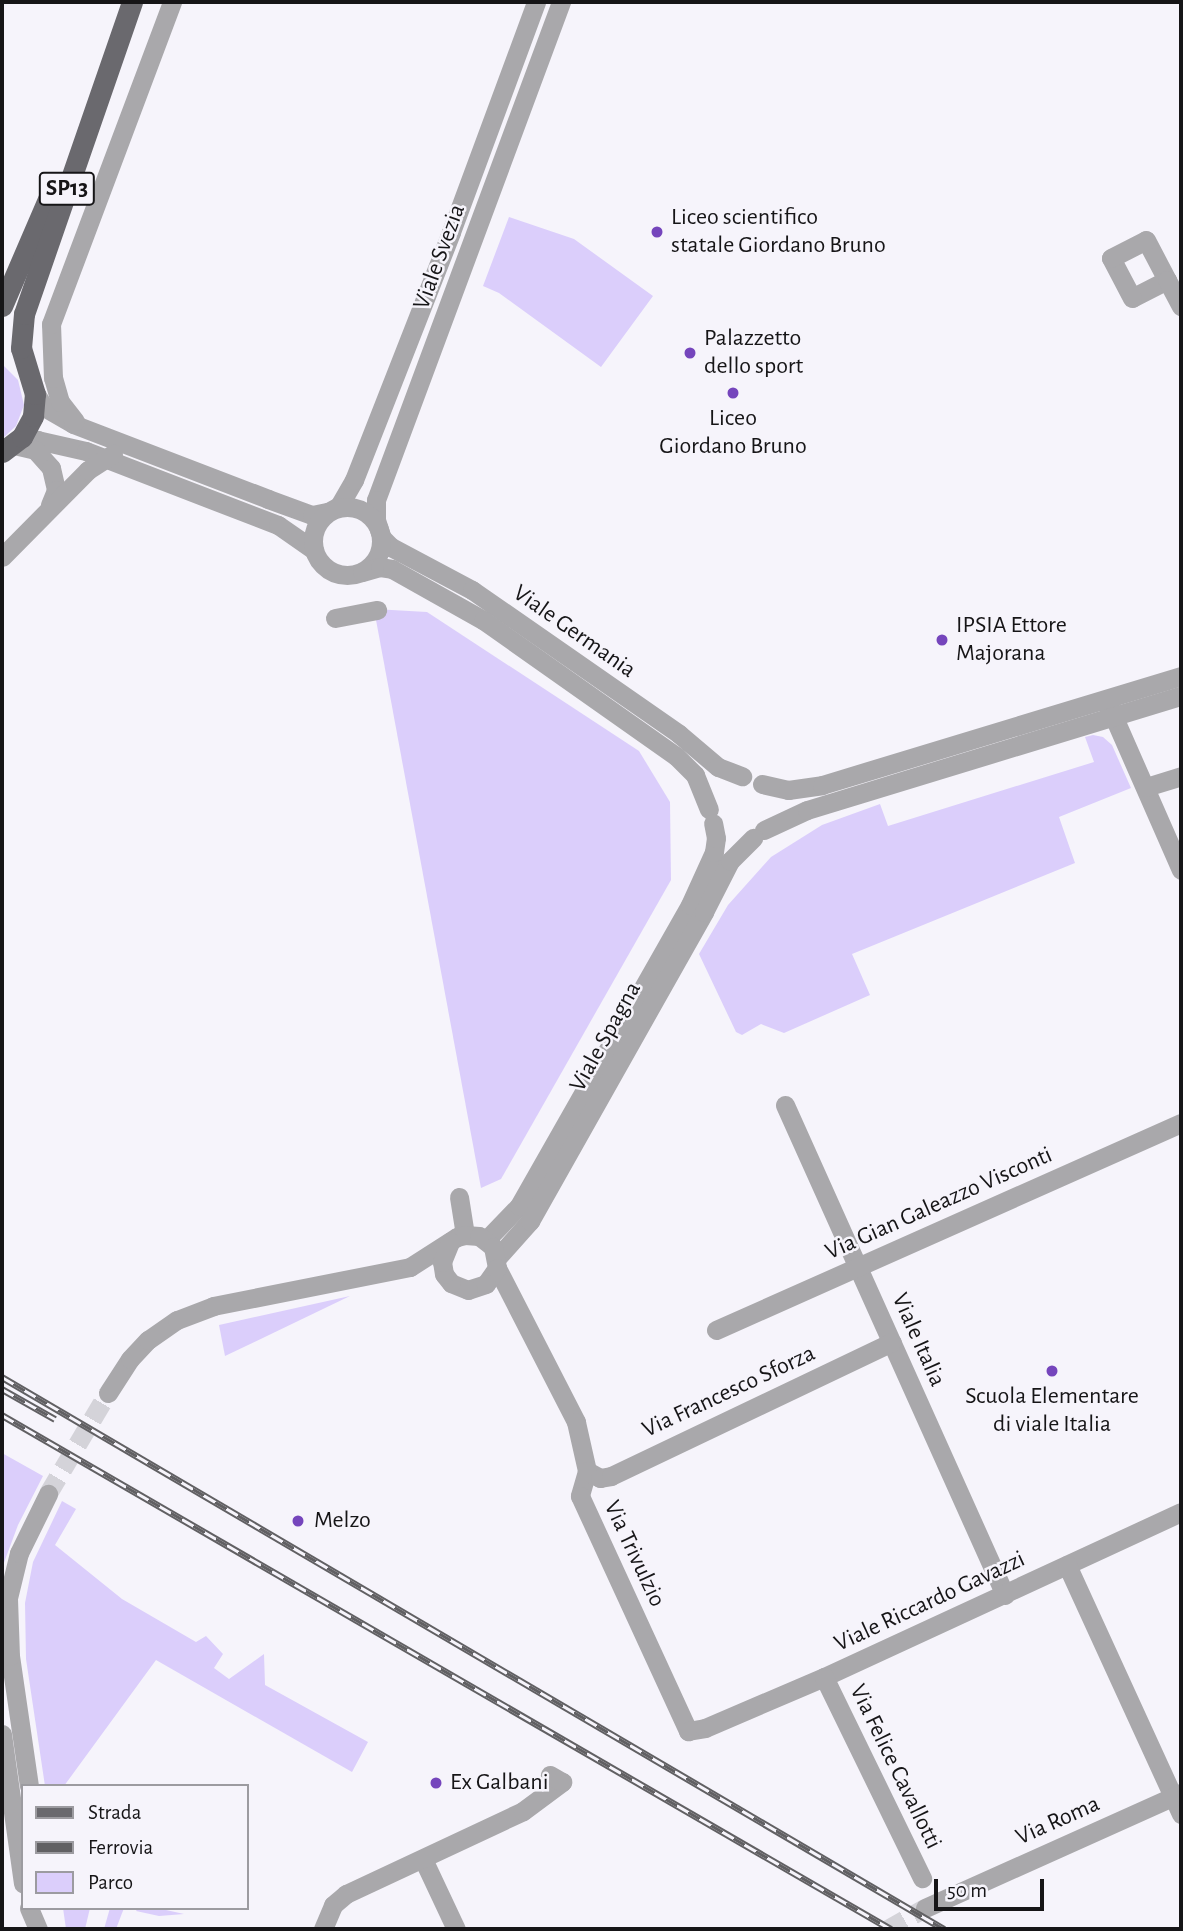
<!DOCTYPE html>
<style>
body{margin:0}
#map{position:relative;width:1183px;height:1931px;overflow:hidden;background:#f6f4fb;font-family:"Alegreya Sans",sans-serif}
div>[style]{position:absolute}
.green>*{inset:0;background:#dbcefb}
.minor-tunnel>*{height:19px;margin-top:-9.5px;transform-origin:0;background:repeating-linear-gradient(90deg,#d4d3d9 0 19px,transparent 0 29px)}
.minor>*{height:19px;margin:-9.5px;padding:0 9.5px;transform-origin:9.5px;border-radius:9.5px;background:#a9a8ab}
.minor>.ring{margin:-9.5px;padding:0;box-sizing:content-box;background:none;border:19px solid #a9a8ab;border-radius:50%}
.major>*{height:21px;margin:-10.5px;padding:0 10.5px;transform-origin:10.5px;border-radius:10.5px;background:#6a696e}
.rail>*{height:7px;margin-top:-3.5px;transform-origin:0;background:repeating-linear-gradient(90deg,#f6f4fb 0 13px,#616063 0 26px);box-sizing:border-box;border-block:2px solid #616063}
.dots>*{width:19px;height:19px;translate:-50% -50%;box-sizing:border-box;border:4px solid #f6f4fb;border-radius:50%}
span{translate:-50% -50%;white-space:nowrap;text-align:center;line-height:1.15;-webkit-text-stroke:5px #f6f4fb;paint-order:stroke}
.shield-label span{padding:2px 5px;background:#f6f4fb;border:2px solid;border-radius:5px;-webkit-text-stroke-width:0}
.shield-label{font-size:23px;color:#161517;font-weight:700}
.poi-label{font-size:24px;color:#161517}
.left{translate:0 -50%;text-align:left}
.street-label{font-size:24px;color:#161517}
.frame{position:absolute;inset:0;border:4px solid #161517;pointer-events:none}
.legend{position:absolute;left:21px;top:1784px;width:228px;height:126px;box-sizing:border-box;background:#f6f4fb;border:2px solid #9c9ba0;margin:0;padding:9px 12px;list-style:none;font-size:21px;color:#161517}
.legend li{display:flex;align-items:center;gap:14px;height:35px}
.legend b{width:35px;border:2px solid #9c9ba0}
.scale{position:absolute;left:934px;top:1879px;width:110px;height:32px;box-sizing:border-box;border:4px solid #161517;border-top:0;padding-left:9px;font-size:21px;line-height:24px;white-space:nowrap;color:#161517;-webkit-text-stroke:5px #f6f4fb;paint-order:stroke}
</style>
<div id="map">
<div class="green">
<i style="clip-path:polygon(509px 217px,574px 239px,653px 296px,601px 367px,499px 293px,483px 286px)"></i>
<i style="clip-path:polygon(2px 364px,18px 380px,24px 405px,16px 426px,2px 439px)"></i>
<i style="clip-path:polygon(374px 609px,427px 612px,639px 751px,670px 802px,671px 880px,501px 1179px,481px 1188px)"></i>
<i style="clip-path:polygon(1093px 735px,1103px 737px,1112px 745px,1131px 788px,1059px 817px,1075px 863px,852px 954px,870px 995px,784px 1033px,761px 1024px,742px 1035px,736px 1032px,699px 954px,728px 905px,771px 857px,822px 825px,880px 804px,888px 826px,1094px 762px,1085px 737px)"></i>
<i style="clip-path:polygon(350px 1296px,269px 1335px,225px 1356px,219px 1325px)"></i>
<i style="clip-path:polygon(2px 1453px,43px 1476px,18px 1525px,2px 1568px)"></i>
<i style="clip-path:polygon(62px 1501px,76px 1509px,55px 1545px,122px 1599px,196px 1642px,206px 1636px,223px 1654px,214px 1668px,229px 1679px,264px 1654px,265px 1685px,368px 1742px,352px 1772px,156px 1660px,64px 1786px,45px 1786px,26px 1659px,25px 1603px,33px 1562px)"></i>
<i style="clip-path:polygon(63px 1908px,90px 1908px,85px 1929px,66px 1929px)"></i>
<i style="clip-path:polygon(110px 1908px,124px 1908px,116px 1929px,104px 1929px)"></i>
<i style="clip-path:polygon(138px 1908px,157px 1908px,184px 1914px,159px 1916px,136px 1911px)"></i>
</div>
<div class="minor-tunnel">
<i style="left:48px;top:1494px;width:117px;rotate:-59.3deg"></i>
<i style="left:888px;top:1929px;width:43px;rotate:-29.6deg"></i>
</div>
<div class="minor">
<i style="left:561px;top:2px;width:531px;rotate:110.38deg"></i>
<i style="left:376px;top:500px;width:20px;rotate:90deg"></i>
<i style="left:376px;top:520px;width:19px;rotate:72deg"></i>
<i style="left:382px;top:538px;width:13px;rotate:45deg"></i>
<i style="left:391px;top:547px;width:92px;rotate:28deg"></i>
<i style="left:472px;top:590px;width:252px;rotate:34.8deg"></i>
<i style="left:679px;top:734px;width:51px;rotate:40.2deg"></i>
<i style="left:718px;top:767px;width:26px;rotate:21deg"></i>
<i style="left:1146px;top:240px;width:45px;rotate:62.3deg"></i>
<i style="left:1167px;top:280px;width:39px;rotate:153deg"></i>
<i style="left:1132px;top:298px;width:45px;rotate:-117.7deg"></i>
<i style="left:1111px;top:258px;width:39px;rotate:-27deg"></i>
<i style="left:1167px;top:280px;width:30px;rotate:62deg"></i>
<i style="left:34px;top:391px;width:19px;rotate:58deg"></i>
<i style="left:44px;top:407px;width:34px;rotate:30deg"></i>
<i style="left:73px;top:424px;width:209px;rotate:21deg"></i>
<i style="left:268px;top:499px;width:47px;rotate:20deg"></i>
<i style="left:312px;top:515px;width:16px;rotate:-11deg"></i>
<i style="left:328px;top:512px;width:13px;rotate:-29deg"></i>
<i style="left:339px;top:506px;width:30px;rotate:-60deg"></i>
<i style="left:354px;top:480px;width:266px;rotate:-68.6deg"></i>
<i style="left:451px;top:232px;width:245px;rotate:-69.7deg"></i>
<i style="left:75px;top:421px;width:24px;rotate:-128deg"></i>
<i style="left:60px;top:402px;width:25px;rotate:-106deg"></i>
<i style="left:53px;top:378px;width:54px;rotate:-92.1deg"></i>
<i style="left:51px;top:324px;width:344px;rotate:-69.4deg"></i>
<i style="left:13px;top:445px;width:25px;rotate:-12deg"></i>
<i style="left:37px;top:440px;width:50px;rotate:12.7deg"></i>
<i style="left:86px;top:451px;width:206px;rotate:21.1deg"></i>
<i style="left:278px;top:525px;width:44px;rotate:34.8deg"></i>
<i style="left:14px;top:445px;width:22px;rotate:13deg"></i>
<i style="left:35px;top:450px;width:24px;rotate:48deg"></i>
<i style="left:51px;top:468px;width:23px;rotate:77deg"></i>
<i style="left:56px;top:490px;width:16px;rotate:112deg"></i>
<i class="ring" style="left:313px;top:507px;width:49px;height:49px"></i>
<i style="left:2px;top:557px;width:122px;rotate:-45.3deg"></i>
<i style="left:88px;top:470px;width:30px;rotate:-33deg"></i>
<i style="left:362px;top:572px;width:19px;rotate:-16deg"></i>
<i style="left:380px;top:567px;width:12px;rotate:9deg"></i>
<i style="left:392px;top:569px;width:104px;rotate:29.3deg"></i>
<i style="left:483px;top:620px;width:236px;rotate:35.2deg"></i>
<i style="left:676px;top:756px;width:27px;rotate:45deg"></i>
<i style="left:695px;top:775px;width:37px;rotate:68deg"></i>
<i style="left:335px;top:618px;width:43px;rotate:-10.8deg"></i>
<i style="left:1109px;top:706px;width:179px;rotate:66.3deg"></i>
<i style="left:762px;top:784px;width:27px;rotate:13deg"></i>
<i style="left:788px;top:790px;width:34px;rotate:-8deg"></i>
<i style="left:822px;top:785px;width:375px;rotate:-16.9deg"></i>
<i style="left:1146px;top:787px;width:37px;rotate:-17deg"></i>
<i style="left:764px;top:830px;width:47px;rotate:-24.9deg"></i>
<i style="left:807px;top:810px;width:391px;rotate:-17deg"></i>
<i style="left:785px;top:1105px;width:537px;rotate:65.82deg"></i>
<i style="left:459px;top:1197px;width:38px;rotate:81deg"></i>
<i style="left:486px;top:1240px;width:47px;rotate:-45.9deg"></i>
<i style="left:519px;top:1206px;width:346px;rotate:-60.4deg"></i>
<i style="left:690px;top:905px;width:58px;rotate:-65.6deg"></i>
<i style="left:714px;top:852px;width:14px;rotate:-82deg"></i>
<i style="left:716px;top:838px;width:15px;rotate:-101deg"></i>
<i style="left:497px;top:1258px;width:50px;rotate:-48.3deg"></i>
<i style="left:530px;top:1221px;width:355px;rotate:-60.6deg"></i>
<i style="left:704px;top:912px;width:57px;rotate:-63deg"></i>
<i style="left:730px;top:861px;width:33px;rotate:-45deg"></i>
<i style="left:497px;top:1268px;width:173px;rotate:62.8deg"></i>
<i style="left:576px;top:1422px;width:50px;rotate:77.3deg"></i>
<i style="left:587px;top:1471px;width:26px;rotate:106deg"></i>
<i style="left:580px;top:1496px;width:259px;rotate:65.3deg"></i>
<i style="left:688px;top:1731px;width:17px;rotate:-10deg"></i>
<i style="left:705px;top:1728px;width:129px;rotate:-23.2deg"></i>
<i style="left:824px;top:1677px;width:393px;rotate:-24.8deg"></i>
<i style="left:716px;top:1330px;width:509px;rotate:-24deg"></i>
<i style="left:108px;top:1393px;width:40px;rotate:-57.1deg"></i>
<i style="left:130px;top:1359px;width:26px;rotate:-47deg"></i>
<i style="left:148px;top:1340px;width:35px;rotate:-35deg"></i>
<i style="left:177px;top:1320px;width:39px;rotate:-21deg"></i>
<i style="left:213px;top:1306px;width:201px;rotate:-11.2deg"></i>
<i style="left:410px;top:1267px;width:56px;rotate:-32.6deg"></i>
<i style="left:457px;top:1237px;width:8px;rotate:-14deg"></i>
<i style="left:465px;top:1235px;width:14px;rotate:4deg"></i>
<i style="left:479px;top:1236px;width:18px;rotate:38deg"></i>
<i style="left:493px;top:1247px;width:21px;rotate:79deg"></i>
<i style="left:497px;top:1268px;width:19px;rotate:125deg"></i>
<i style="left:486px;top:1284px;width:19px;rotate:162deg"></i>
<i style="left:468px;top:1290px;width:18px;rotate:-158deg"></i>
<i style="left:451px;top:1283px;width:11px;rotate:-128deg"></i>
<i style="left:444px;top:1274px;width:12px;rotate:-99deg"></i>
<i style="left:442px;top:1262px;width:22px;rotate:-68deg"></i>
<i style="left:587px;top:1471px;width:15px;rotate:28deg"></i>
<i style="left:600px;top:1478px;width:11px;rotate:-10deg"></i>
<i style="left:611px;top:1476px;width:311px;rotate:-25.5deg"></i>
<i style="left:1067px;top:1565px;width:274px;rotate:65.4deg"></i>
<i style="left:824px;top:1677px;width:224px;rotate:64deg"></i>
<i style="left:2px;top:1734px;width:151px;rotate:82deg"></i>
<i style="left:29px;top:1786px;width:131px;rotate:-98.3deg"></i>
<i style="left:10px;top:1656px;width:58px;rotate:-92deg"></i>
<i style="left:8px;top:1598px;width:46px;rotate:-76.3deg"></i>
<i style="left:19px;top:1553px;width:66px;rotate:-63.8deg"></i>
<i style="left:423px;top:1859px;width:77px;rotate:64.8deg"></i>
<i style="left:29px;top:1908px;width:23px;rotate:67deg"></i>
<i style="left:925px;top:1908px;width:281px;rotate:-24.2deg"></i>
<i style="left:323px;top:1929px;width:26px;rotate:-67deg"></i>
<i style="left:333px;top:1905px;width:17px;rotate:-40deg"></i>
<i style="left:346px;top:1894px;width:195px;rotate:-25.1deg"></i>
<i style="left:523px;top:1811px;width:49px;rotate:-36.6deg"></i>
<i style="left:562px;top:1782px;width:14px;rotate:-150deg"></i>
</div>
<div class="major">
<i style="left:2px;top:306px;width:134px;rotate:-66.7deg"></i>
<i style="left:2px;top:452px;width:25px;rotate:-37deg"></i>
<i style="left:22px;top:437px;width:24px;rotate:-62deg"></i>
<i style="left:33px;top:416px;width:22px;rotate:-85deg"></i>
<i style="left:35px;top:394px;width:48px;rotate:-106.9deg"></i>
<i style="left:21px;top:348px;width:34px;rotate:-85deg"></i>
<i style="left:24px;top:314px;width:330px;rotate:-70.9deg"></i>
</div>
<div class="rail">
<i style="left:2px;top:1377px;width:1092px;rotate:30.37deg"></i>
<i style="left:2px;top:1389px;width:61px;rotate:29.5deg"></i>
<i style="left:2px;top:1415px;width:1027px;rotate:30.04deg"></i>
</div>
<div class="dots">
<i style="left:657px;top:232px;background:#7545bc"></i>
<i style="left:690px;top:353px;background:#7545bc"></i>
<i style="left:733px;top:393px;background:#7545bc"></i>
<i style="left:942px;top:640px;background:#7545bc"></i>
<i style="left:1052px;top:1371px;background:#7545bc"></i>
<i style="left:298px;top:1521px;background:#7545bc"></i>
<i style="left:436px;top:1783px;background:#7545bc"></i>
</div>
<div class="shield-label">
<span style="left:67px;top:189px">SP13</span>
</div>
<div class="poi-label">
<span class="left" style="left:671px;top:232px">Liceo scientifico<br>statale Giordano Bruno</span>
<span class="left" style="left:704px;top:353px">Palazzetto<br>dello sport</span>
<span style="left:733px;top:433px">Liceo<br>Giordano Bruno</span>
<span class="left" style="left:956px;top:640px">IPSIA Ettore<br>Majorana</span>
<span style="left:1052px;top:1411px">Scuola Elementare<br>di viale Italia</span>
<span class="left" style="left:314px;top:1521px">Melzo</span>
<span class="left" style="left:450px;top:1783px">Ex Galbani</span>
</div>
<div class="street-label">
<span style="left:440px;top:257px;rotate:-70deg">Viale Svezia</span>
<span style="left:574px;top:632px;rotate:35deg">Viale Germania</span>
<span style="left:606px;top:1037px;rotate:-61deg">Viale Spagna</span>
<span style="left:939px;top:1204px;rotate:-24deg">Via Gian Galeazzo Visconti</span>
<span style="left:918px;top:1340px;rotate:66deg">Viale Italia</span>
<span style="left:729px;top:1392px;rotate:-25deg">Via Francesco Sforza</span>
<span style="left:634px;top:1554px;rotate:65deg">Via Trivulzio</span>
<span style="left:930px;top:1602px;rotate:-25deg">Viale Riccardo Gavazzi</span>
<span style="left:895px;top:1767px;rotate:64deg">Via Felice Cavallotti</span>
<span style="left:1058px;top:1821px;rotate:-24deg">Via Roma</span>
</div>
<div class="frame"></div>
<ul class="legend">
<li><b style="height:9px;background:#6a696e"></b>Strada</li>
<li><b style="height:9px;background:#616063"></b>Ferrovia</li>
<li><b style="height:19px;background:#dbcefb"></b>Parco</li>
</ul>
<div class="scale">50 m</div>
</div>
